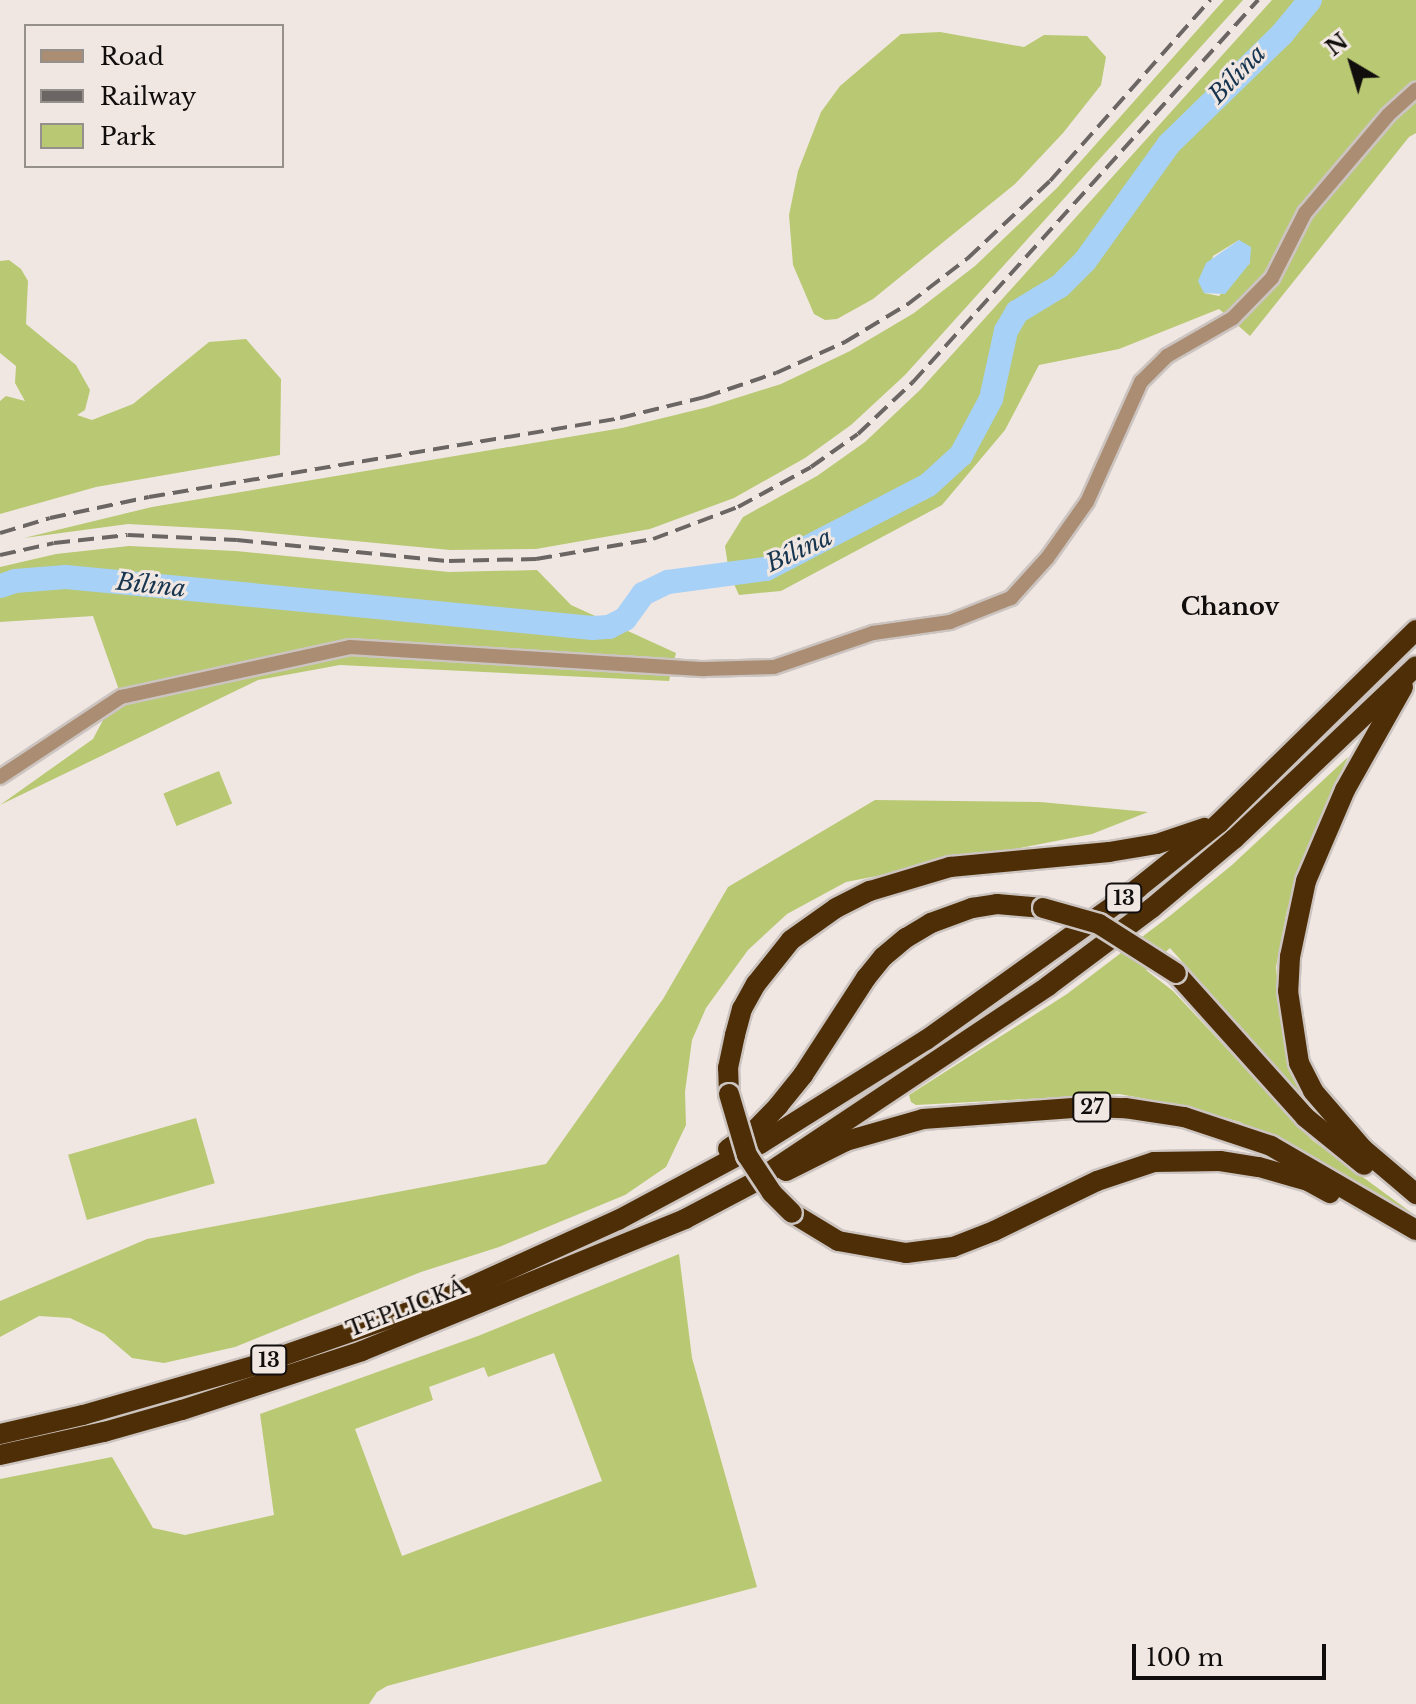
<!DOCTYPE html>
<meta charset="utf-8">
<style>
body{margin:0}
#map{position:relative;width:1416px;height:1704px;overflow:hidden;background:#f0e7e2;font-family:"Libre Baskerville",serif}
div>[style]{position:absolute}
.green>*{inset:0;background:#b9c872;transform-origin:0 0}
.water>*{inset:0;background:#a8d1f7}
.river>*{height:24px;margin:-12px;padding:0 12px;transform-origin:12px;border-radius:12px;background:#a8d1f7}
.roads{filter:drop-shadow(2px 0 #ccc4c0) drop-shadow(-2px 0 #ccc4c0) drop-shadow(0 2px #ccc4c0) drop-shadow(0 -2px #ccc4c0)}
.minor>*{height:14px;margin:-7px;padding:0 7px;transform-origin:7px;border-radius:7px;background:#aa8d72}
.highway>*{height:20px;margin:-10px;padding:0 10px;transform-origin:10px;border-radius:10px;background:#4e2e06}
.rail>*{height:4px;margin-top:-2px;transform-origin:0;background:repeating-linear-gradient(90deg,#6b6563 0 16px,transparent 0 24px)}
.bridges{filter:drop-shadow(2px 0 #ccc4c0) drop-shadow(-2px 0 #ccc4c0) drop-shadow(0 2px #ccc4c0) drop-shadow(0 -2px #ccc4c0)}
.highway-bridge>*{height:20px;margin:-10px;padding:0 10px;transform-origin:10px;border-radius:10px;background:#4e2e06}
span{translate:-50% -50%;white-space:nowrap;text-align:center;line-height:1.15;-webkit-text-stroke:6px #f0e7e2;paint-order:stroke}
.shield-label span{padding:2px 6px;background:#f0e7e2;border:2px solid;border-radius:6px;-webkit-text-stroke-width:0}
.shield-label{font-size:20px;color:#100d0c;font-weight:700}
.street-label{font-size:22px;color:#100d0c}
.water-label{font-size:24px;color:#17354f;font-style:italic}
.neighbourhood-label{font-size:24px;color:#100d0c;font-weight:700}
.legend{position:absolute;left:24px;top:24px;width:260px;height:144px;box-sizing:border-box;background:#f0e7e2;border:2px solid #96908c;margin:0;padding:10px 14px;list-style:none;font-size:24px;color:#100d0c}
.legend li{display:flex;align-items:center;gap:16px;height:40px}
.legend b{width:40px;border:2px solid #96908c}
.north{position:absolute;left:1312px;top:24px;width:80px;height:80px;-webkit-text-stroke:6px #f0e7e2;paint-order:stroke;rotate:322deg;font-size:22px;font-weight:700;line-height:32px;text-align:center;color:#100d0c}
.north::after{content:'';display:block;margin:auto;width:28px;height:36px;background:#100d0c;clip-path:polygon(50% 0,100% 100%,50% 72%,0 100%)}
.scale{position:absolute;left:1132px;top:1644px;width:194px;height:36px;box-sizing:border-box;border:4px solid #100d0c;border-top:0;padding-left:10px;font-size:24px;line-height:28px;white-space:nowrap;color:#100d0c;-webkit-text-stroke:6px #f0e7e2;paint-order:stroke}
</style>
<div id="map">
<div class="green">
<i style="clip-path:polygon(1224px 0,1243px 0,905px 375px,851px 425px,805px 458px,734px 498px,650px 529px,536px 549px,450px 550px,238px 530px,128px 524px,24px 538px,152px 507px,622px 428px,708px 407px,781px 384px,850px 351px,914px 313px,975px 266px,1057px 188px)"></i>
<i style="clip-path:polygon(evenodd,1272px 0,1416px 0,1416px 133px,1409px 137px,1250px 336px,1219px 309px,1119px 349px,1039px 365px,1005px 430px,942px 505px,781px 591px,739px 595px,729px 573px,725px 546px,743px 517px,817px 476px,865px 442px,920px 390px,1272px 0,1239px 240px,1250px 263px,1219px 296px,1204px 293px,1213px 256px,1239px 240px)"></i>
<i style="clip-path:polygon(940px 32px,1024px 47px,1044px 35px,1087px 36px,1106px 57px,1101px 85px,1063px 133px,1015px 184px,873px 299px,837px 319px,825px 320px,814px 314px,793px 265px,789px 215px,798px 171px,821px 112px,840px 86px,901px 34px)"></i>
<i style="clip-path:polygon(9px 260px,21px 269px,28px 281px,26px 324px,76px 365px,90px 390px,85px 410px,77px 415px,92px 420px,133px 404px,209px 342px,246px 339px,281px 379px,280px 455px,96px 487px,0 514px,0 401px,6px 396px,25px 401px,15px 383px,16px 366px,0 353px,0 261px)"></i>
<i style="clip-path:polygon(129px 546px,236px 551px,449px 572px,537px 570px,571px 605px,676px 653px,669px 681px,340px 665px,258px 680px,0 805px,93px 739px,119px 690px,93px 616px,0 622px,0 567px,56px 554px)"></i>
<i style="clip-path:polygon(1348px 757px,1314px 835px,1287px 910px,1276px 967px,1281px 1022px,1289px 1052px,1301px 1089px,1318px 1114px,1170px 948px,1146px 970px,1173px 991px,1312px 1140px,1416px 1216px,1416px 1225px,1240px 1122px,1185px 1106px,1119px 1094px,916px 1105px,911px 1102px,909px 1095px,1067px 994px,1171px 915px,1232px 865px)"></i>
<i style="left:219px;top:771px;width:35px;height:60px;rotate:68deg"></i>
<i style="clip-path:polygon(875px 800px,1040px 802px,1148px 812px,1092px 834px,846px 882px,787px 914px,748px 950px,706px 1008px,692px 1040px,685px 1092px,686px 1125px,666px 1167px,625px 1195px,499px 1247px,421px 1272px,235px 1347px,164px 1363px,132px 1358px,104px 1334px,70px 1318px,39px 1316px,0 1337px,0 1301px,147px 1239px,546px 1164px,663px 999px,728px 887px)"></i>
<i style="left:196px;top:1118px;width:68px;height:133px;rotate:74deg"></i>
<i style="clip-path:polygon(evenodd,679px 1254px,692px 1358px,757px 1587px,387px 1686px,377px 1692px,369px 1704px,0 1704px,0 1479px,112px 1457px,153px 1528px,185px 1535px,274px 1515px,260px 1414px,478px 1336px,679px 1254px,554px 1353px,602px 1481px,402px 1556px,355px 1429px,433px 1400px,429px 1387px,484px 1367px,488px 1377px,554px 1353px)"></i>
</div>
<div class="water">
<i style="clip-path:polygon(1239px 240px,1251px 247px,1250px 263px,1225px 294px,1204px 293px,1198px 281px,1206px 263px)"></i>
</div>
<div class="river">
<i style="left:0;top:586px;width:16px;rotate:-18deg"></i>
<i style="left:15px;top:581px;width:51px;rotate:-4.5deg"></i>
<i style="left:66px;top:577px;width:529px;rotate:5.53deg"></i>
<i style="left:593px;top:628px;width:16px;rotate:-4deg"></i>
<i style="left:609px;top:627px;width:18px;rotate:-27deg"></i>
<i style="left:625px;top:619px;width:31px;rotate:-54deg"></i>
<i style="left:643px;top:594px;width:28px;rotate:-26deg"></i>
<i style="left:668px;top:582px;width:99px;rotate:-7.6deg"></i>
<i style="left:766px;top:569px;width:182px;rotate:-27.4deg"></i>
<i style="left:928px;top:485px;width:45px;rotate:-42.3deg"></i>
<i style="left:961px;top:455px;width:64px;rotate:-61.8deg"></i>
<i style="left:991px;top:399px;width:70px;rotate:-77.6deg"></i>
<i style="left:1006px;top:331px;width:22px;rotate:-60deg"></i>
<i style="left:1017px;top:312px;width:50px;rotate:-31.2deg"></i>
<i style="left:1060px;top:286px;width:35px;rotate:-45deg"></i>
<i style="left:1085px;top:261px;width:144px;rotate:-54.3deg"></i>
<i style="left:1169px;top:144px;width:158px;rotate:-44.2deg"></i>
<i style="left:1282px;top:34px;width:44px;rotate:-50.5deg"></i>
</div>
<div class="roads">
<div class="minor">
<i style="left:0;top:777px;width:145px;rotate:-33.5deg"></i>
<i style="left:121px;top:697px;width:234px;rotate:-12.3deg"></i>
<i style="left:350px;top:647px;width:355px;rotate:3.6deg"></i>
<i style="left:704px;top:669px;width:70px;rotate:-1.6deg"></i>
<i style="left:774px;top:667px;width:105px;rotate:-19deg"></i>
<i style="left:873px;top:633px;width:78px;rotate:-8.1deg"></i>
<i style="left:950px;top:622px;width:66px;rotate:-21.5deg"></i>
<i style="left:1011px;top:598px;width:55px;rotate:-47.9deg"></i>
<i style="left:1048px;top:557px;width:67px;rotate:-54.7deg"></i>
<i style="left:1087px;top:502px;width:132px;rotate:-65.8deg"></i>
<i style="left:1141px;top:382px;width:37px;rotate:-45deg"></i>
<i style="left:1167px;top:356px;width:76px;rotate:-29.9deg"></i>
<i style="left:1233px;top:318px;width:56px;rotate:-45.7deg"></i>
<i style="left:1272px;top:278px;width:73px;rotate:-63.1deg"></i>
<i style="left:1305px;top:213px;width:128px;rotate:-49.7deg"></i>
<i style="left:1388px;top:115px;width:38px;rotate:-42deg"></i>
</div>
<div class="highway">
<i style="left:1403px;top:687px;width:118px;rotate:119.4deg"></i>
<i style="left:1345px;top:790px;width:99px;rotate:113.2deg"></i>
<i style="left:1306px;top:881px;width:78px;rotate:101.9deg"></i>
<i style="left:1290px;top:957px;width:34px;rotate:93deg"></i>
<i style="left:1288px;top:991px;width:73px;rotate:81.3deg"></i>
<i style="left:1299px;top:1063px;width:31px;rotate:63deg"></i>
<i style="left:1313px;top:1091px;width:77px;rotate:49.2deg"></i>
<i style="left:1363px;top:1149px;width:70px;rotate:40.3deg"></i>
<i style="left:1176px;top:973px;width:193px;rotate:48.1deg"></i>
<i style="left:1305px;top:1117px;width:76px;rotate:39.1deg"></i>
<i style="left:729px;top:1094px;width:26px;rotate:-92deg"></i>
<i style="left:728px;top:1068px;width:34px;rotate:-78deg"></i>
<i style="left:735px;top:1035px;width:27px;rotate:-75deg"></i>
<i style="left:742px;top:1009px;width:29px;rotate:-61deg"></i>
<i style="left:756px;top:984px;width:56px;rotate:-51.5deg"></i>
<i style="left:791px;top:940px;width:55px;rotate:-35.4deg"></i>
<i style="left:836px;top:908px;width:38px;rotate:-27deg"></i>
<i style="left:870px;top:891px;width:84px;rotate:-16.7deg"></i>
<i style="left:950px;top:867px;width:160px;rotate:-5.4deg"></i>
<i style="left:1109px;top:852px;width:49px;rotate:-9.5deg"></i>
<i style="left:1157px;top:844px;width:50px;rotate:-18.8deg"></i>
<i style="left:728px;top:1149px;width:32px;rotate:-35deg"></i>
<i style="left:754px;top:1131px;width:35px;rotate:-46deg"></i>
<i style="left:778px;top:1106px;width:40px;rotate:-51deg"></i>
<i style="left:803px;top:1075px;width:116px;rotate:-57deg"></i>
<i style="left:866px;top:978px;width:27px;rotate:-51deg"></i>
<i style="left:883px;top:957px;width:30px;rotate:-40deg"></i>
<i style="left:906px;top:938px;width:29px;rotate:-31deg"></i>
<i style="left:931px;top:923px;width:44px;rotate:-20.1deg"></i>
<i style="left:972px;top:908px;width:25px;rotate:-9deg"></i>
<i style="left:997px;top:904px;width:46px;rotate:5deg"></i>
<i style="left:786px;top:1171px;width:67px;rotate:-26.6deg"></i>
<i style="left:846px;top:1141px;width:80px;rotate:-15.9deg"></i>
<i style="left:923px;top:1119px;width:164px;rotate:-4.2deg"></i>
<i style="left:1087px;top:1107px;width:38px;rotate:2deg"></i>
<i style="left:1125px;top:1108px;width:60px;rotate:8.7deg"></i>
<i style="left:1184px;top:1117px;width:92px;rotate:18.4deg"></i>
<i style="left:1271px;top:1146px;width:168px;rotate:30.1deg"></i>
<i style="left:792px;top:1213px;width:54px;rotate:31.3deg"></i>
<i style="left:838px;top:1241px;width:69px;rotate:10deg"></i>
<i style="left:906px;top:1253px;width:47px;rotate:-7.3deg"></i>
<i style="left:953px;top:1247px;width:44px;rotate:-21.3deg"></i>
<i style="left:994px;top:1231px;width:114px;rotate:-25.9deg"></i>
<i style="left:1097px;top:1181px;width:60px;rotate:-18.4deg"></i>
<i style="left:1154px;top:1162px;width:66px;rotate:-0.9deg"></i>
<i style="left:1220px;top:1161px;width:39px;rotate:9deg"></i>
<i style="left:1259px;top:1167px;width:51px;rotate:15.9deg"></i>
<i style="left:1308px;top:1181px;width:25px;rotate:29deg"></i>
<i style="left:0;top:1434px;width:85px;rotate:-12.9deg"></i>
<i style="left:83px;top:1415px;width:180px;rotate:-16.1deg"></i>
<i style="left:256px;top:1365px;width:192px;rotate:-19.2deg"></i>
<i style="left:437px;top:1302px;width:199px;rotate:-24.4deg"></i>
<i style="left:618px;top:1220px;width:161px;rotate:-28.2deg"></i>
<i style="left:760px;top:1144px;width:196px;rotate:-32.1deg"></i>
<i style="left:926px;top:1040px;width:261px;rotate:-35.6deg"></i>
<i style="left:1138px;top:888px;width:104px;rotate:-38.7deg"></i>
<i style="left:1219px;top:823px;width:276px;rotate:-44.4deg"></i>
<i style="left:0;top:1455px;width:107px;rotate:-12.5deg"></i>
<i style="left:104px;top:1432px;width:81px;rotate:-15.8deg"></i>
<i style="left:182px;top:1410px;width:189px;rotate:-18.1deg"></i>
<i style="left:362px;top:1351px;width:349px;rotate:-22.2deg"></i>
<i style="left:685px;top:1219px;width:77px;rotate:-27.9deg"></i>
<i style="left:753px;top:1183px;width:355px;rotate:-33.7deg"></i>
<i style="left:1048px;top:986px;width:130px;rotate:-36.9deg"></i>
<i style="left:1152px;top:908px;width:107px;rotate:-40.1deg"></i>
<i style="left:1234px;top:839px;width:251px;rotate:-43.5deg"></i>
</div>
</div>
<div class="rail">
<i style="left:0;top:533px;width:52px;rotate:-16.7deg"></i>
<i style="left:50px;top:518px;width:101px;rotate:-12deg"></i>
<i style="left:149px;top:497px;width:478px;rotate:-9.5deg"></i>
<i style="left:620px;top:418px;width:88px;rotate:-13.9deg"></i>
<i style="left:705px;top:397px;width:75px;rotate:-18.7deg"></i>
<i style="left:776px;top:373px;width:76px;rotate:-24.2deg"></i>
<i style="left:845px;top:342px;width:74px;rotate:-31.1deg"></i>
<i style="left:908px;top:304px;width:76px;rotate:-37.5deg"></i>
<i style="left:968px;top:258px;width:112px;rotate:-43.2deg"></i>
<i style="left:1050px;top:181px;width:242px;rotate:-48.5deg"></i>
<i style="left:0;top:555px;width:55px;rotate:-12.5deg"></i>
<i style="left:54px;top:543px;width:74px;rotate:-6.2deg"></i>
<i style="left:128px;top:535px;width:109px;rotate:2.6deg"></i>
<i style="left:237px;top:540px;width:213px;rotate:5.7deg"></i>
<i style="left:449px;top:561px;width:87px;rotate:-1.3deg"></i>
<i style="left:536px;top:559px;width:119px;rotate:-9.7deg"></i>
<i style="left:653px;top:539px;width:91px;rotate:-20.6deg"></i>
<i style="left:738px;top:507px;width:83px;rotate:-28.7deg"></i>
<i style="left:811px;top:467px;width:57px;rotate:-35.1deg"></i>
<i style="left:858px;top:434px;width:76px;rotate:-43.4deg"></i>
<i style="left:913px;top:382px;width:515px;rotate:-47.91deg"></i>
</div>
<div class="bridges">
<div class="highway-bridge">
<i style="left:1043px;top:908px;width:58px;rotate:15.9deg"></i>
<i style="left:1099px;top:924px;width:91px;rotate:32.5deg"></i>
<i style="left:729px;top:1094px;width:64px;rotate:73.6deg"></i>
<i style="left:747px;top:1155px;width:45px;rotate:56.7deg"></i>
<i style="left:772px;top:1193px;width:28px;rotate:45deg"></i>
</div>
</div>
<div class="shield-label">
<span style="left:1124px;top:898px">13</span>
<span style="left:1092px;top:1107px">27</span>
<span style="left:269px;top:1360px">13</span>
</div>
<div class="street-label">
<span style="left:406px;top:1308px;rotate:-21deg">TEPLICKÁ</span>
</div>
<div class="water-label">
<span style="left:1237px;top:74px;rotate:-46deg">Bílina</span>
<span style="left:799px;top:550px;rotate:-25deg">Bílina</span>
<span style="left:151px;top:585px;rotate:6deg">Bílina</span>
</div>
<div class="neighbourhood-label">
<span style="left:1230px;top:607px">Chanov</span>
</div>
<ul class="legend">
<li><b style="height:10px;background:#aa8d72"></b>Road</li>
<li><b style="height:10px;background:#6b6563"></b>Railway</li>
<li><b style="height:22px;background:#b9c872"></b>Park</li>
</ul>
<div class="north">N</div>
<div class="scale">100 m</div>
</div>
